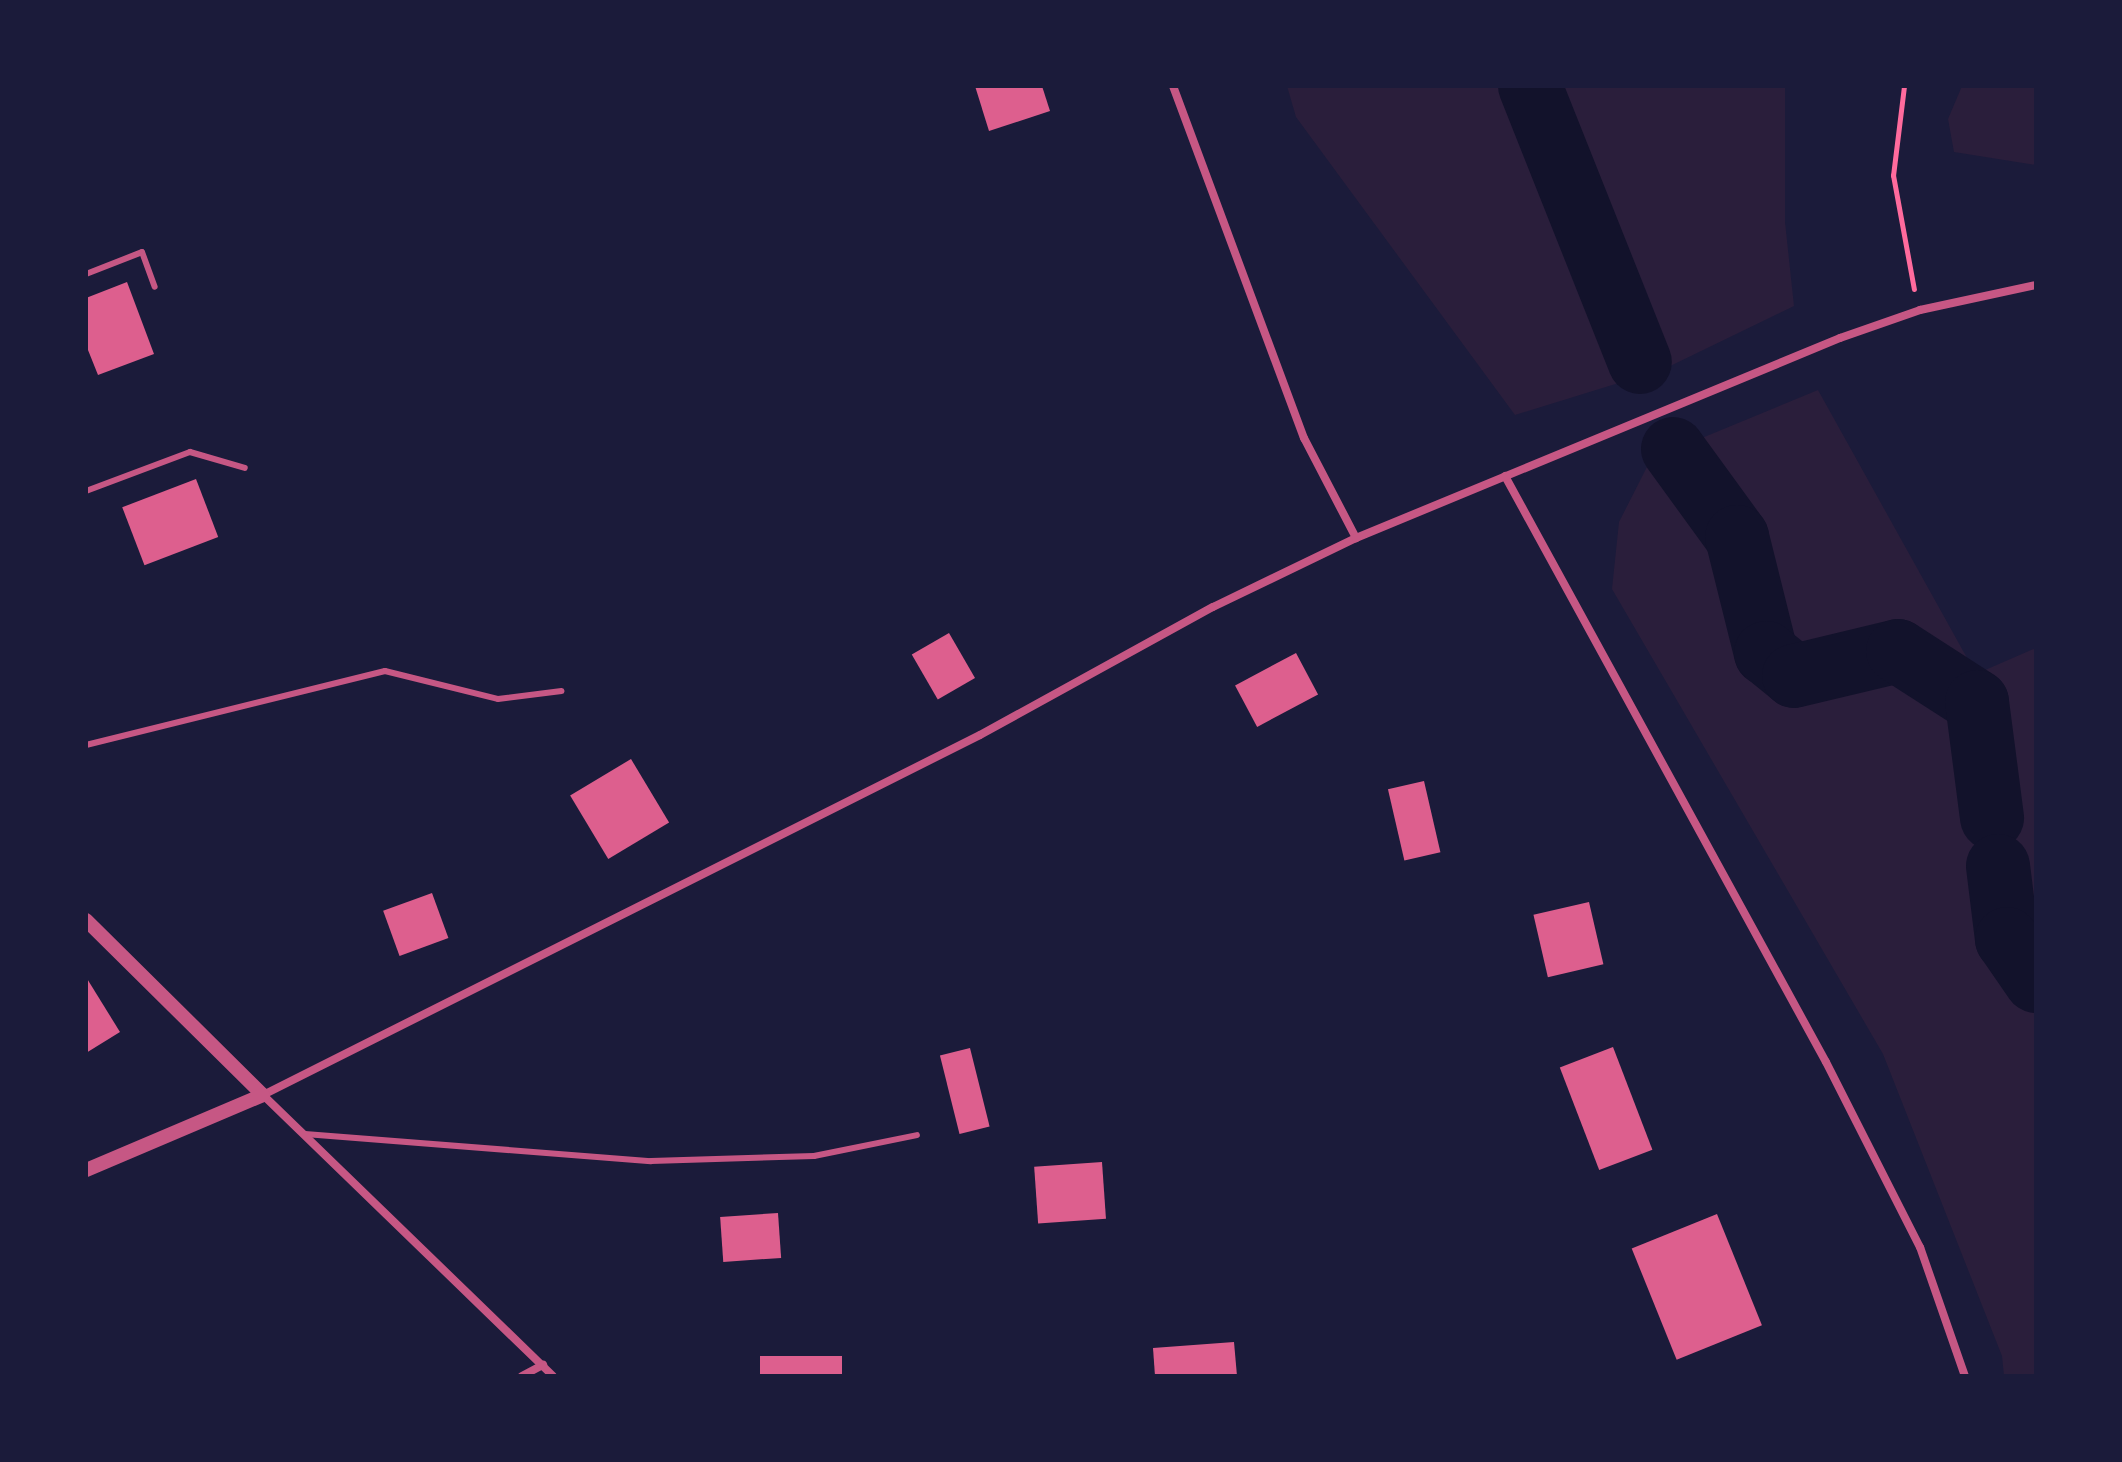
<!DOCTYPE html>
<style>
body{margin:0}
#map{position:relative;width:2122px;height:1462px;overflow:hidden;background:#1b1b3a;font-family:"Roboto Condensed",sans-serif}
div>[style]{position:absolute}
.green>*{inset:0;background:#2a1e3b}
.river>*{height:64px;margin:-32px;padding:0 32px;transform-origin:32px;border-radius:32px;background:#12122b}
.building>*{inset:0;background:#dd5f8e;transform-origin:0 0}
.path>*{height:5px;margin:-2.5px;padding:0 2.5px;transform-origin:2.5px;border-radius:2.5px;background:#ff6b9d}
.service>*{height:6px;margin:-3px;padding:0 3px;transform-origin:3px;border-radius:3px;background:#c65784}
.minor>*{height:8px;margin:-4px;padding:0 4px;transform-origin:4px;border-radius:4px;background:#c65784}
.tertiary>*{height:14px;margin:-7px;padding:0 7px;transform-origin:7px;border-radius:7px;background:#c65784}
span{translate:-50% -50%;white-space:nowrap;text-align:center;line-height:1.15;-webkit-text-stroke:6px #1b1b3a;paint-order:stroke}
.frame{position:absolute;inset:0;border:88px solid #1b1b3a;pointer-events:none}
</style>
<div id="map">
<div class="green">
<i style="clip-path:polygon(1287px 86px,1785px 86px,1785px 222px,1794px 306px,1664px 369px,1515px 415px,1296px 117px)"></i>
<i style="clip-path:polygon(1962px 86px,2036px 86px,2036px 165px,1954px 152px,1948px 119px)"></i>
<i style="clip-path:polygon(1818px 390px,1976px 674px,2036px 648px,2036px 1376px,2004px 1376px,2002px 1356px,1883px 1054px,1612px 589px,1619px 522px,1651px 459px)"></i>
</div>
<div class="river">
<i style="left:1530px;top:86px;width:297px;rotate:68.3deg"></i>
<i style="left:1673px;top:449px;width:109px;rotate:54deg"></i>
<i style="left:1737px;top:537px;width:120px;rotate:76deg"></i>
<i style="left:1766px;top:653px;width:36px;rotate:39deg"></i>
<i style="left:1794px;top:676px;width:107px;rotate:-13.5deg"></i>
<i style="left:1898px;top:651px;width:94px;rotate:32.8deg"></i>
<i style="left:1977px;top:702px;width:117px;rotate:82.6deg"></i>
<i style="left:1998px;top:866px;width:74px;rotate:83deg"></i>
<i style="left:2007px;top:939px;width:51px;rotate:55.4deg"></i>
</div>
<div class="building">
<i style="clip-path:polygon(975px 86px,1042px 86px,1050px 111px,989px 131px)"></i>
<i style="clip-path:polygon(127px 282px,154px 354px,98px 375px,86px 345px,86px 298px)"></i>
<i style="left:196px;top:479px;width:62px;height:79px;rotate:69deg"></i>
<i style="left:949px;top:633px;width:52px;height:43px;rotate:60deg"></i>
<i style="left:1296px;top:653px;width:47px;height:69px;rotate:62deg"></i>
<i style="left:631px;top:759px;width:74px;height:71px;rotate:59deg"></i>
<i style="left:1424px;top:781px;width:73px;height:37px;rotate:77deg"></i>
<i style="left:432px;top:893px;width:48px;height:52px;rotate:70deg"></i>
<i style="left:1589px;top:902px;width:64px;height:57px;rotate:77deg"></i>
<i style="clip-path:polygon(86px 977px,120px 1032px,86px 1053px)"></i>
<i style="left:1613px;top:1047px;width:110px;height:57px;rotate:69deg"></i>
<i style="left:970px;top:1048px;width:81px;height:31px;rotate:76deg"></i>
<i style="left:1102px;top:1162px;width:57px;height:68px;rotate:86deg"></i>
<i style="left:778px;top:1213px;width:45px;height:58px;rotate:86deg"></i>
<i style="left:1717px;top:1214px;width:120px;height:92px;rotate:68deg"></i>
<i style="clip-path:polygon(1234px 1342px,1237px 1376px,1155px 1376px,1153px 1348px)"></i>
<i style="left:842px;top:1356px;width:20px;height:82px;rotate:90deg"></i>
</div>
<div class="path">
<i style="left:1904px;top:86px;width:90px;rotate:97deg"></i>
<i style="left:1893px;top:175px;width:116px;rotate:79.6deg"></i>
</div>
<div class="service">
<i style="left:86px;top:274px;width:60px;rotate:-21.4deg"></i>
<i style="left:142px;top:252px;width:37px;rotate:70deg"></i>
<i style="left:86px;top:491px;width:111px;rotate:-20.6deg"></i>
<i style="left:190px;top:452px;width:57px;rotate:16.2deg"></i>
<i style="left:86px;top:745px;width:308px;rotate:-13.9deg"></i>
<i style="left:385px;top:671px;width:116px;rotate:13.9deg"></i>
<i style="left:498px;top:699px;width:64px;rotate:-7.1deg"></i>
<i style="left:305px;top:1134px;width:347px;rotate:4.5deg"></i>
<i style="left:651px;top:1161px;width:163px;rotate:-1.8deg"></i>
<i style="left:814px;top:1156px;width:105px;rotate:-11.5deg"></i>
</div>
<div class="minor">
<i style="left:1173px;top:86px;width:376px;rotate:69.6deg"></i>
<i style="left:1304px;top:438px;width:113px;rotate:62.5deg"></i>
<i style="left:1505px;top:476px;width:668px;rotate:61.29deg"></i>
<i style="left:1826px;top:1062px;width:208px;rotate:63.1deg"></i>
<i style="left:1920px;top:1247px;width:137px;rotate:70.8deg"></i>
<i style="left:522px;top:1376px;width:24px;rotate:-28deg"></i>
<i style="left:553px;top:1376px;width:404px;rotate:-135.9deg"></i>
<i style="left:263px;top:1095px;width:802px;rotate:-26.66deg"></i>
<i style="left:980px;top:735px;width:266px;rotate:-28.8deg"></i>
<i style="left:1213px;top:607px;width:159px;rotate:-25.8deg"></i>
<i style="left:1356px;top:538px;width:524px;rotate:-22.45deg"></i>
<i style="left:1840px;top:338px;width:85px;rotate:-19.3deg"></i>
<i style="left:1920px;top:310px;width:119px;rotate:-12.2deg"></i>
</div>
<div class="tertiary">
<i style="left:86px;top:920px;width:249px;rotate:44.7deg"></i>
<i style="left:263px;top:1095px;width:192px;rotate:157deg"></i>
</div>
<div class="frame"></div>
</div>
